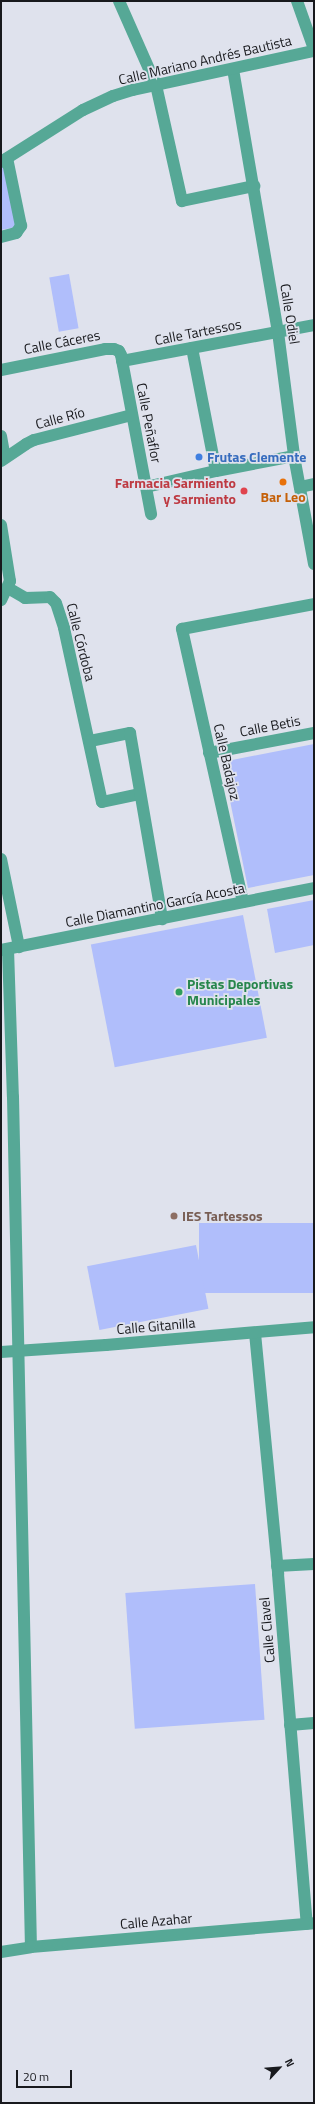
<!DOCTYPE html>
<meta charset="utf-8">
<style>
body{margin:0}
#map{position:relative;width:315px;height:2104px;overflow:hidden;background:#dfe2ed;font-family:"Titillium Web",sans-serif}
div>[style]{position:absolute}
.green>*{inset:0;background:#b0befb;transform-origin:0 0}
.street>*{height:12px;margin:-6px;padding:0 6px;transform-origin:6px;border-radius:6px;background:#56a896}
.dots>*{width:11px;height:11px;translate:-50% -50%;box-sizing:border-box;border:2px solid #dfe2ed;border-radius:50%}
span{translate:-50% -50%;white-space:nowrap;text-align:center;line-height:1.15;-webkit-text-stroke:3.5px #dfe2ed;paint-order:stroke}
.street-label{font-size:14px;color:#18191d}
.shop-label{font-size:14px;color:#366cbe;font-weight:700}
.left{translate:0 -50%;text-align:left}
.health-label{font-size:14px;color:#be3a42;font-weight:700}
.right{translate:-100% -50%;text-align:right}
.food-label{font-size:14px;color:#c56008;font-weight:700}
.leisure-label{font-size:14px;color:#27864d;font-weight:700}
.education-label{font-size:14px;color:#785e54;font-weight:700}
.frame{position:absolute;inset:0;border:2px solid #18191d;pointer-events:none}
.north{position:absolute;left:259px;top:2048px;width:40px;height:40px;-webkit-text-stroke:3px #dfe2ed;paint-order:stroke;rotate:64deg;font-size:11px;font-weight:700;line-height:16px;text-align:center;color:#18191d}
.north::after{content:'';display:block;margin:auto;width:14px;height:18px;background:#18191d;clip-path:polygon(50% 0,100% 100%,50% 72%,0 100%)}
.scale{position:absolute;left:16px;top:2070px;width:56px;height:18px;box-sizing:border-box;border:2px solid #18191d;border-top:0;padding-left:5px;font-size:12px;line-height:14px;white-space:nowrap;color:#18191d;-webkit-text-stroke:3px #dfe2ed;paint-order:stroke}
</style>
<div id="map">
<div class="green">
<i style="clip-path:polygon(3px 165px,16px 227px,1px 230px,1px 167px)"></i>
<i style="left:69px;top:274px;width:55px;height:20px;rotate:80deg"></i>
<i style="clip-path:polygon(314px 744px,314px 875px,248px 888px,222px 762px)"></i>
<i style="clip-path:polygon(314px 900px,314px 945px,275px 953px,267px 909px)"></i>
<i style="left:243px;top:915px;width:125px;height:155px;rotate:79deg"></i>
<i style="left:314px;top:1223px;width:70px;height:115px;rotate:90deg"></i>
<i style="left:196px;top:1245px;width:65px;height:111px;rotate:79deg"></i>
<i style="left:255px;top:1584px;width:136px;height:130px;rotate:86deg"></i>
</div>
<div class="street">
<i style="left:119px;top:1px;width:92px;rotate:66.2deg"></i>
<i style="left:156px;top:85px;width:119px;rotate:77.4deg"></i>
<i style="left:182px;top:201px;width:74px;rotate:-11.8deg"></i>
<i style="left:297px;top:1px;width:51px;rotate:70.5deg"></i>
<i style="left:233px;top:69px;width:267px;rotate:80.3deg"></i>
<i style="left:278px;top:332px;width:125px;rotate:82.6deg"></i>
<i style="left:294px;top:456px;width:110px;rotate:79.5deg"></i>
<i style="left:1px;top:162px;width:97px;rotate:-32.4deg"></i>
<i style="left:83px;top:110px;width:33px;rotate:-25deg"></i>
<i style="left:113px;top:96px;width:21px;rotate:-17deg"></i>
<i style="left:133px;top:90px;width:185px;rotate:-12.2deg"></i>
<i style="left:1px;top:237px;width:16px;rotate:-15deg"></i>
<i style="left:16px;top:233px;width:9px;rotate:-54deg"></i>
<i style="left:21px;top:226px;width:69px;rotate:-101.6deg"></i>
<i style="left:192px;top:348px;width:125px;rotate:79deg"></i>
<i style="left:122px;top:361px;width:195px;rotate:-10.6deg"></i>
<i style="left:1px;top:370px;width:106px;rotate:-11.4deg"></i>
<i style="left:105px;top:349px;width:9px"></i>
<i style="left:114px;top:349px;width:5px;rotate:22deg"></i>
<i style="left:119px;top:351px;width:4px;rotate:63deg"></i>
<i style="left:121px;top:355px;width:162px;rotate:79.3deg"></i>
<i style="left:1px;top:436px;width:22px;rotate:80deg"></i>
<i style="left:1px;top:461px;width:30px;rotate:-34deg"></i>
<i style="left:26px;top:444px;width:9px;rotate:-27deg"></i>
<i style="left:34px;top:440px;width:101px;rotate:-14.3deg"></i>
<i style="left:146px;top:487px;width:72px;rotate:-12.9deg"></i>
<i style="left:216px;top:471px;width:79px;rotate:-10.9deg"></i>
<i style="left:300px;top:487px;width:14px;rotate:-12deg"></i>
<i style="left:1px;top:525px;width:57px;rotate:80.9deg"></i>
<i style="left:10px;top:581px;width:21px;rotate:115deg"></i>
<i style="left:8px;top:588px;width:20px;rotate:30deg"></i>
<i style="left:25px;top:598px;width:25px;rotate:-2deg"></i>
<i style="left:50px;top:597px;width:8px;rotate:45deg"></i>
<i style="left:56px;top:603px;width:26px;rotate:72deg"></i>
<i style="left:64px;top:628px;width:178px;rotate:77.7deg"></i>
<i style="left:102px;top:802px;width:39px;rotate:-12deg"></i>
<i style="left:90px;top:741px;width:41px;rotate:-11.3deg"></i>
<i style="left:130px;top:733px;width:189px;rotate:80.2deg"></i>
<i style="left:209px;top:753px;width:107px;rotate:-10.8deg"></i>
<i style="left:1px;top:859px;width:90px;rotate:78.4deg"></i>
<i style="left:243px;top:902px;width:280px;rotate:-102.6deg"></i>
<i style="left:182px;top:629px;width:134px;rotate:-10.7deg"></i>
<i style="left:8px;top:949px;width:148px;rotate:88.1deg"></i>
<i style="left:13px;top:1097px;width:850px;rotate:88.79deg"></i>
<i style="left:1px;top:950px;width:319px;rotate:-11.2deg"></i>
<i style="left:255px;top:1333px;width:242px;rotate:84.5deg"></i>
<i style="left:278px;top:1574px;width:351px;rotate:85.3deg"></i>
<i style="left:1px;top:1352px;width:105px;rotate:-3.8deg"></i>
<i style="left:106px;top:1345px;width:209px;rotate:-4.9deg"></i>
<i style="left:277px;top:1566px;width:37px;rotate:-3deg"></i>
<i style="left:290px;top:1725px;width:24px;rotate:-5deg"></i>
<i style="left:1px;top:1952px;width:30px;rotate:-9deg"></i>
<i style="left:31px;top:1947px;width:284px;rotate:-4.8deg"></i>
</div>
<div class="dots">
<i style="left:199px;top:457px;background:#3f7fe0"></i>
<i style="left:283px;top:482px;background:#e8710a"></i>
<i style="left:244px;top:491px;background:#e0444e"></i>
<i style="left:179px;top:992px;background:#2e9e5b"></i>
<i style="left:174px;top:1216px;background:#8d6e63"></i>
</div>
<div class="street-label">
<span style="left:205px;top:60px;rotate:-13deg">Calle Mariano Andrés Bautista</span>
<span style="left:290px;top:314px;rotate:81deg">Calle Odiel</span>
<span style="left:198px;top:332px;rotate:-11deg">Calle Tartessos</span>
<span style="left:62px;top:342px;rotate:-11deg">Calle Cáceres</span>
<span style="left:60px;top:418px;rotate:-15deg">Calle Río</span>
<span style="left:149px;top:423px;rotate:79deg">Calle Peñaflor</span>
<span style="left:81px;top:642px;rotate:76deg">Calle Córdoba</span>
<span style="left:270px;top:726px;rotate:-11deg">Calle Betis</span>
<span style="left:227px;top:762px;rotate:77deg">Calle Badajoz</span>
<span style="left:155px;top:905px;rotate:-11deg">Calle Diamantino García Acosta</span>
<span style="left:156px;top:1326px;rotate:-5deg">Calle Gitanilla</span>
<span style="left:267px;top:1630px;rotate:-95deg">Calle Clavel</span>
<span style="left:156px;top:1921px;rotate:-5deg">Calle Azahar</span>
</div>
<div class="shop-label">
<span class="left" style="left:207px;top:457px">Frutas Clemente</span>
</div>
<div class="health-label">
<span class="right" style="left:236px;top:491px">Farmacia Sarmiento<br>y Sarmiento</span>
</div>
<div class="food-label">
<span style="left:283px;top:497px">Bar Leo</span>
</div>
<div class="leisure-label">
<span class="left" style="left:187px;top:992px">Pistas Deportivas<br>Municipales</span>
</div>
<div class="education-label">
<span class="left" style="left:182px;top:1216px">IES Tartessos</span>
</div>
<div class="frame"></div>
<div class="north">N</div>
<div class="scale">20 m</div>
</div>
